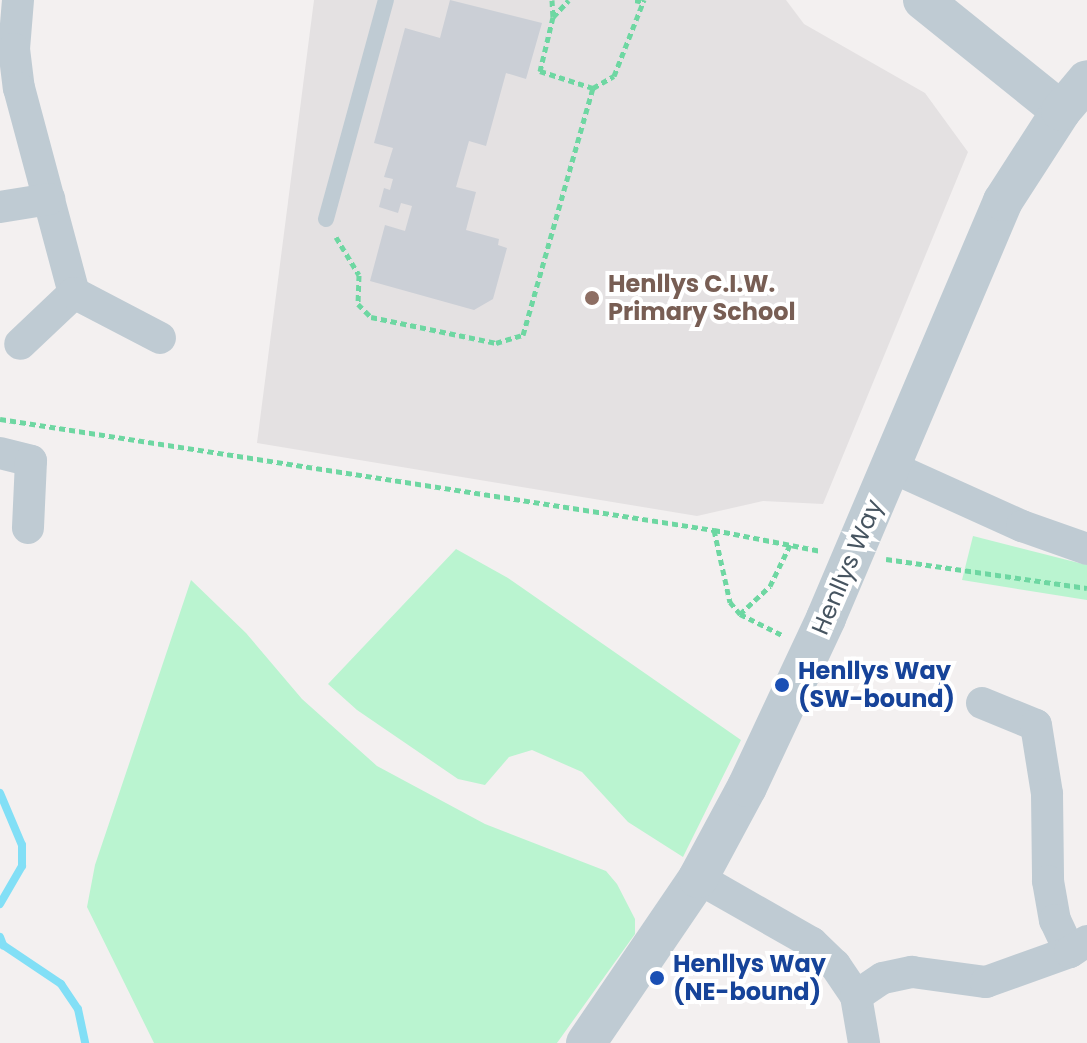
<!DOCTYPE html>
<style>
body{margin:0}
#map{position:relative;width:1087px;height:1043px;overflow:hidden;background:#f3f0f0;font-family:Poppins,sans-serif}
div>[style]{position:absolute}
.education>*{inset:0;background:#e4e1e2}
.green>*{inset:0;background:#baf4d0}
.stream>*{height:8px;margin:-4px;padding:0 4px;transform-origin:4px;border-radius:4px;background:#82dff6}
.building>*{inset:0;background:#cbcfd6}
.path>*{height:5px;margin-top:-2.5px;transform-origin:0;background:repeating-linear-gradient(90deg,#6ed7a2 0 6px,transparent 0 10px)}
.service>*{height:16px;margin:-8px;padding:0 8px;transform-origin:8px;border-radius:8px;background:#bfcbd3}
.minor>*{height:32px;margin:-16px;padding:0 16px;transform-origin:16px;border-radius:16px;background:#bfcbd3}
.tertiary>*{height:40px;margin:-20px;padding:0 20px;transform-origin:20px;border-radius:20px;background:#bfcbd3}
.dots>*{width:22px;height:22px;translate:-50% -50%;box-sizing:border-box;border:4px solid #fff;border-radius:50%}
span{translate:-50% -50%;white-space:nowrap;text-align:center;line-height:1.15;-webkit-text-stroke:8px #fff;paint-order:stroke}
.education-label{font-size:24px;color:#785e54;font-weight:700}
.left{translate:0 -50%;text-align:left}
.street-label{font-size:24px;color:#465460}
.transit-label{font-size:24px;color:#164399;font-weight:700}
</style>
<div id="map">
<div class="education">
<i style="clip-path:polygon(314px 0,786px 0,804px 24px,925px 93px,968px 152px,823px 504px,763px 501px,697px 516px,257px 443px)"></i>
</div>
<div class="green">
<i style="clip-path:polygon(973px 536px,1087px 565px,1087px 600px,962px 580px)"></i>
<i style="clip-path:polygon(456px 549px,508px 578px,741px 740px,683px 857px,628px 822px,582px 772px,532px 750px,509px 757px,485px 785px,458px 779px,357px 710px,328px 684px)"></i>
<i style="clip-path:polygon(191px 580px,246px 633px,302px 699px,377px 766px,485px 824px,606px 871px,617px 884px,635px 919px,635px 934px,557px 1043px,154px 1043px,87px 907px,95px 865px)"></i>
</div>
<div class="stream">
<i style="left:0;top:793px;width:56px;rotate:67.1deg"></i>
<i style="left:22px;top:845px;width:21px;rotate:90deg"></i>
<i style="left:22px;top:866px;width:44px;rotate:120.1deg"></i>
<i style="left:0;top:937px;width:9px;rotate:69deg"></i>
<i style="left:3px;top:945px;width:70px;rotate:33.9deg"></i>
<i style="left:61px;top:984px;width:30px;rotate:56deg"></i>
<i style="left:78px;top:1009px;width:35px;rotate:78deg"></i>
</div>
<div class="building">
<i style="clip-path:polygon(450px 0,542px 23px,526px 79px,506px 73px,486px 146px,469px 141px,456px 187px,476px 192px,466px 230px,499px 239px,498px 245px,507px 248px,493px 299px,474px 310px,370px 281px,385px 225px,405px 231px,412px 206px,401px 203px,398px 213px,379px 207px,384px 188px,390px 190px,393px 179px,384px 177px,393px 148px,374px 143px,405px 28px,440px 38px)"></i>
</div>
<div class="path">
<i style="left:552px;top:0;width:17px;rotate:87deg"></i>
<i style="left:553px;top:17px;width:23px;rotate:-47deg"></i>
<i style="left:635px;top:0;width:8px;rotate:14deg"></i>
<i style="left:553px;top:17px;width:56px;rotate:103.5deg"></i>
<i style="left:540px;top:71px;width:56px;rotate:17.8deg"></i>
<i style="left:336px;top:237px;width:44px;rotate:58.8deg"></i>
<i style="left:359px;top:275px;width:29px;rotate:92deg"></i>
<i style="left:358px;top:304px;width:18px;rotate:45deg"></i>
<i style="left:371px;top:317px;width:128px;rotate:11.7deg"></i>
<i style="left:496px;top:343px;width:28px;rotate:-17deg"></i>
<i style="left:523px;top:335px;width:257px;rotate:-74.2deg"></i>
<i style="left:593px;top:88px;width:24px;rotate:-30deg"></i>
<i style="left:614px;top:76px;width:82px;rotate:-68.5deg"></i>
<i style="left:0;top:419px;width:723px;rotate:8.84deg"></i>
<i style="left:714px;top:530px;width:109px;rotate:11.1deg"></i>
<i style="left:714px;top:530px;width:74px;rotate:77.5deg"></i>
<i style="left:730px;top:602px;width:16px;rotate:50deg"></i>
<i style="left:740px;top:614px;width:41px;rotate:-43deg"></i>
<i style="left:770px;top:586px;width:46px;rotate:-64deg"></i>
<i style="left:886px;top:559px;width:203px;rotate:8.2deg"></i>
<i style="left:740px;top:614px;width:47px;rotate:26.6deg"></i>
</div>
<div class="service">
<i style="left:326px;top:219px;width:227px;rotate:-74.7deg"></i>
</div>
<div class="minor">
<i style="left:18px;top:0;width:49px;rotate:94.7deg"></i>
<i style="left:14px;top:49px;width:39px;rotate:83deg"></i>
<i style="left:19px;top:88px;width:212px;rotate:75deg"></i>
<i style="left:74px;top:293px;width:74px;rotate:136.6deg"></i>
<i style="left:0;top:207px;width:50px;rotate:-9.3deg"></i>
<i style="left:74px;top:293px;width:97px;rotate:27.6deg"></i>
<i style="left:0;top:453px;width:32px;rotate:14deg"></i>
<i style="left:31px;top:461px;width:67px;rotate:92.6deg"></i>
<i style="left:889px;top:466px;width:146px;rotate:24.3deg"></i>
<i style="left:1022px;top:526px;width:69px;rotate:19.5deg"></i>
<i style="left:982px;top:703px;width:58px;rotate:22.2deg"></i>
<i style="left:1036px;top:725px;width:70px;rotate:80.9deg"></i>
<i style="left:1047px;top:794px;width:87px;rotate:89.3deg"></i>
<i style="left:1048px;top:881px;width:40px;rotate:80deg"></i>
<i style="left:1055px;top:920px;width:35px;rotate:65deg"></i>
<i style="left:698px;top:878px;width:131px;rotate:29.7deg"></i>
<i style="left:812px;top:943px;width:32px;rotate:44deg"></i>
<i style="left:835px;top:965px;width:37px;rotate:56deg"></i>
<i style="left:856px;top:996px;width:48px;rotate:80.3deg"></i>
<i style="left:856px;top:996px;width:32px;rotate:-34deg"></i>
<i style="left:883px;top:978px;width:30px;rotate:-12deg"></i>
<i style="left:912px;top:972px;width:75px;rotate:7.7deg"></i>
<i style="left:986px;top:982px;width:89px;rotate:-19.7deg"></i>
<i style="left:1070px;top:952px;width:20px;rotate:-33deg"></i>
</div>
<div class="tertiary">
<i style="left:923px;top:0;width:177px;rotate:38.8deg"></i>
<i style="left:586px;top:1043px;width:199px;rotate:-55.8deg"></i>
<i style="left:698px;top:878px;width:103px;rotate:-61.7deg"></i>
<i style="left:747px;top:787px;width:187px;rotate:-64.9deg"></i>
<i style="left:826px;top:618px;width:453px;rotate:-67deg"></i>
<i style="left:1003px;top:201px;width:107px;rotate:-57.2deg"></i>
<i style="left:1061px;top:111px;width:40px;rotate:-50deg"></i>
</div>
<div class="dots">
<i style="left:592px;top:298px;background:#8d6e63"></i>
<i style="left:782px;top:685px;background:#1a4fb4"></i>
<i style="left:657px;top:978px;background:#1a4fb4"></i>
</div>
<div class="education-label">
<span class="left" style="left:608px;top:298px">Henllys C.I.W.<br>Primary School</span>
</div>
<div class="street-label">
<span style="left:847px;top:567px;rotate:-67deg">Henllys Way</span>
</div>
<div class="transit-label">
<span class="left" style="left:798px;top:685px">Henllys Way<br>(SW-bound)</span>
<span class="left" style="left:673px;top:978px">Henllys Way<br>(NE-bound)</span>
</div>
</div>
